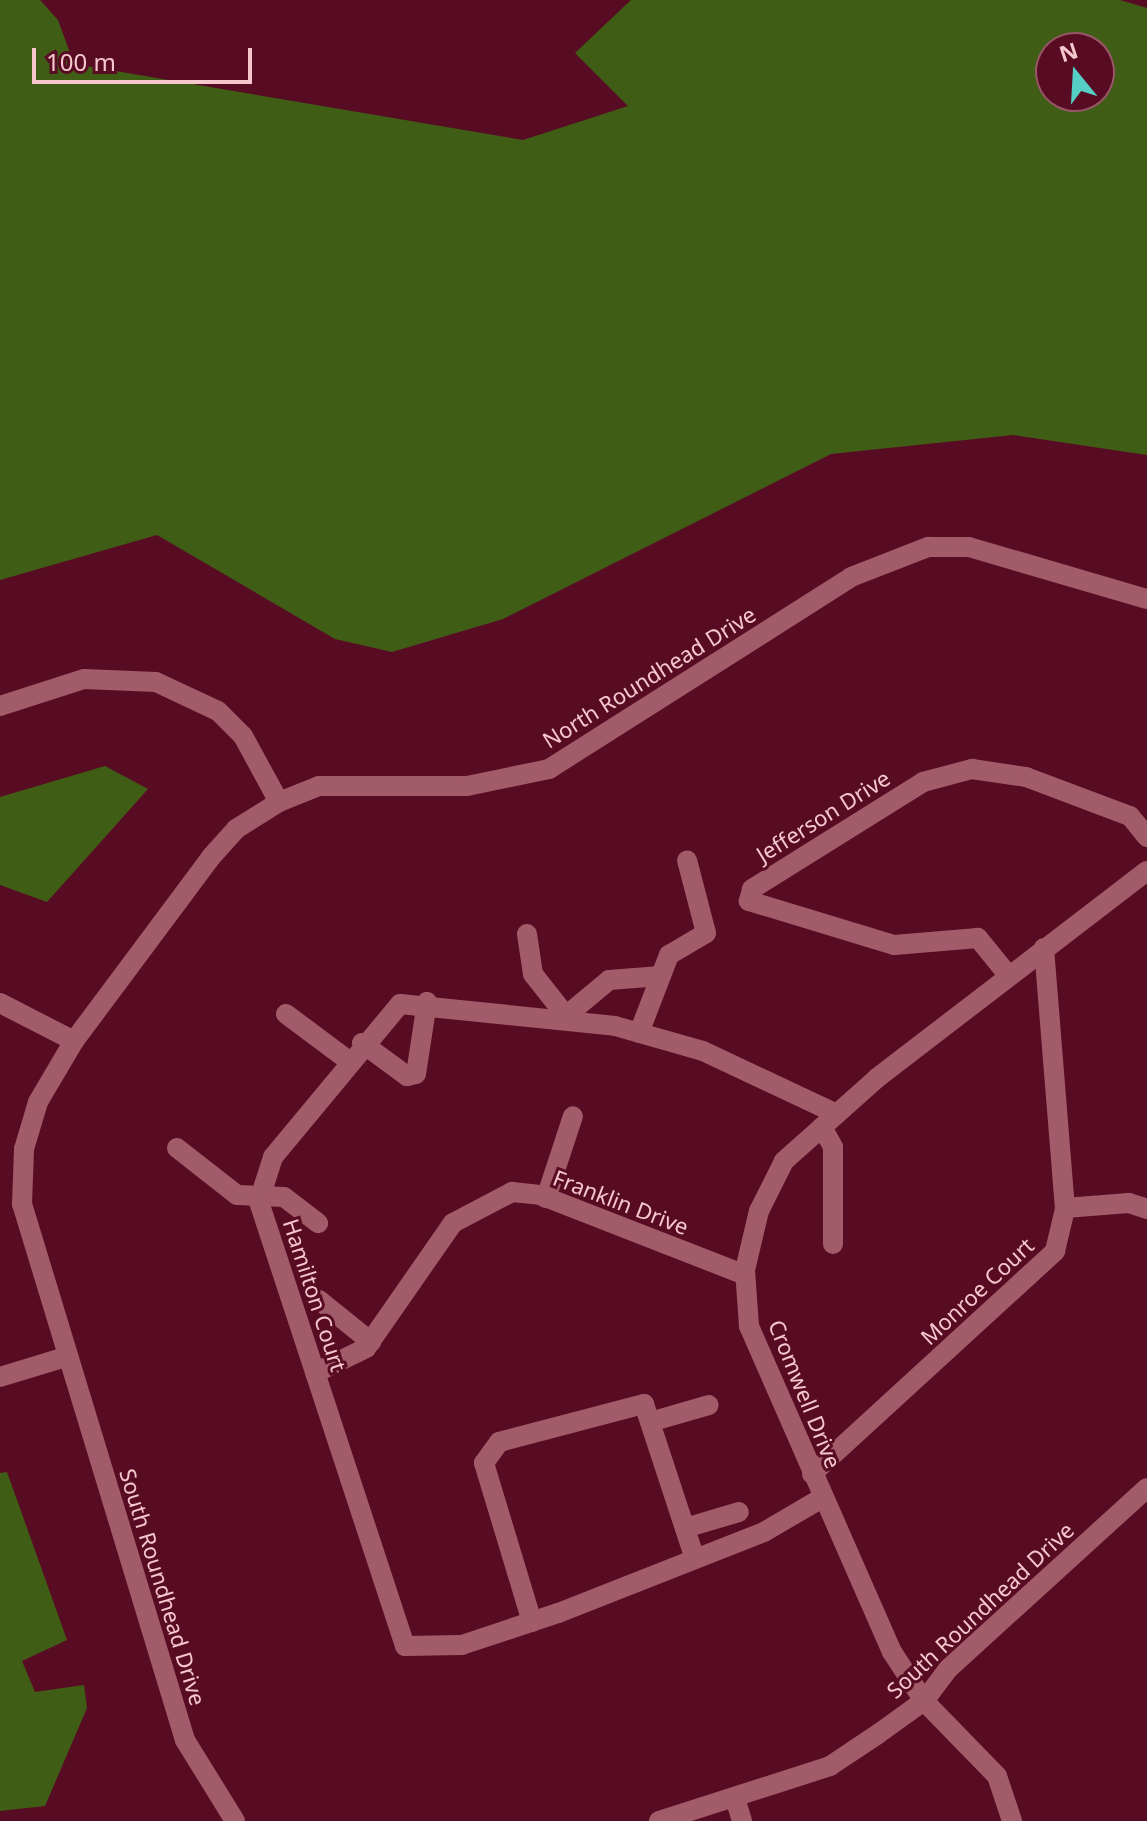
<!DOCTYPE html>
<style>
body{margin:0}
#map{position:relative;width:1147px;height:1821px;overflow:hidden;background:#580c23;font-family:"Noto Sans",sans-serif}
div>[style]{position:absolute}
.green>*{inset:0;background:#405d16}
.minor>*{height:20px;margin:-10px;padding:0 10px;transform-origin:10px;border-radius:10px;background:#a25b68}
span{translate:-50% -50%;white-space:nowrap;text-align:center;line-height:1.15;-webkit-text-stroke:6px #580c23;paint-order:stroke}
.street-label{font-size:22px;color:#f6c7cd}
.north{position:absolute;left:1035px;top:32px;width:80px;height:80px;box-sizing:border-box;background:#580c23;border:2px solid #975767;border-radius:50%;rotate:342deg;font-size:22px;font-weight:700;line-height:32px;text-align:center;color:#f6c7cd}
.north::after{content:'';display:block;margin:auto;width:28px;height:36px;background:#55cec6;clip-path:polygon(50% 0,100% 100%,50% 72%,0 100%)}
.scale{position:absolute;left:32px;top:48px;width:220px;height:36px;box-sizing:border-box;border:4px solid #f6c7cd;border-top:0;padding-left:10px;font-size:24px;line-height:28px;white-space:nowrap;color:#f6c7cd;-webkit-text-stroke:6px #580c23;paint-order:stroke}
</style>
<div id="map">
<div class="green">
<i style="clip-path:polygon(evenodd,0 0,40px 0,58px 20px,74px 64px,523px 140px,628px 106px,575px 53px,631px 0,1120px 0,1147px 8px,1147px 455px,1013px 435px,831px 454px,503px 619px,392px 652px,335px 639px,157px 535px,0 580px,0 0,1051px 48px,1099px 48px,1099px 96px,1051px 96px,1051px 48px)"></i>
<i style="clip-path:polygon(105px 766px,148px 789px,47px 902px,0 885px,0 797px)"></i>
<i style="clip-path:polygon(7px 1472px,67px 1640px,22px 1661px,35px 1692px,84px 1685px,87px 1708px,45px 1806px,0 1811px,0 1473px)"></i>
</div>
<div class="minor">
<i style="left:0;top:706px;width:88px;rotate:-17.8deg"></i>
<i style="left:84px;top:679px;width:72px;rotate:2.4deg"></i>
<i style="left:156px;top:682px;width:68px;rotate:25.1deg"></i>
<i style="left:218px;top:711px;width:35px;rotate:45deg"></i>
<i style="left:243px;top:736px;width:75px;rotate:61.4deg"></i>
<i style="left:527px;top:934px;width:40px;rotate:81.5deg"></i>
<i style="left:533px;top:974px;width:53px;rotate:51.8deg"></i>
<i style="left:566px;top:1016px;width:56px;rotate:-39.9deg"></i>
<i style="left:609px;top:980px;width:52px;rotate:-4.4deg"></i>
<i style="left:1008px;top:975px;width:48px;rotate:-129deg"></i>
<i style="left:978px;top:938px;width:84px;rotate:175.2deg"></i>
<i style="left:894px;top:945px;width:152px;rotate:-163.1deg"></i>
<i style="left:749px;top:901px;width:12px;rotate:-76deg"></i>
<i style="left:752px;top:889px;width:202px;rotate:-32deg"></i>
<i style="left:923px;top:782px;width:51px;rotate:-14.9deg"></i>
<i style="left:972px;top:769px;width:55px;rotate:8.4deg"></i>
<i style="left:1026px;top:777px;width:111px;rotate:20.6deg"></i>
<i style="left:1130px;top:816px;width:27px;rotate:51deg"></i>
<i style="left:0;top:1003px;width:83px;rotate:27.2deg"></i>
<i style="left:286px;top:1014px;width:79px;rotate:36.7deg"></i>
<i style="left:639px;top:1033px;width:84px;rotate:-69deg"></i>
<i style="left:669px;top:955px;width:43px;rotate:-30.7deg"></i>
<i style="left:706px;top:933px;width:75px;rotate:-104.6deg"></i>
<i style="left:362px;top:1043px;width:56px;rotate:36.3deg"></i>
<i style="left:407px;top:1076px;width:9px;rotate:-13deg"></i>
<i style="left:416px;top:1074px;width:73px;rotate:-81.3deg"></i>
<i style="left:822px;top:1127px;width:23px;rotate:61deg"></i>
<i style="left:833px;top:1147px;width:97px;rotate:90deg"></i>
<i style="left:177px;top:1148px;width:76px;rotate:38.1deg"></i>
<i style="left:237px;top:1195px;width:47px;rotate:2.4deg"></i>
<i style="left:284px;top:1197px;width:43px;rotate:37.4deg"></i>
<i style="left:546px;top:1198px;width:86px;rotate:-71.8deg"></i>
<i style="left:1065px;top:1208px;width:64px;rotate:-4.5deg"></i>
<i style="left:1129px;top:1203px;width:19px;rotate:18deg"></i>
<i style="left:319px;top:1300px;width:67px;rotate:38.9deg"></i>
<i style="left:315px;top:1373px;width:57px;rotate:-26.1deg"></i>
<i style="left:366px;top:1348px;width:152px;rotate:-55.2deg"></i>
<i style="left:453px;top:1223px;width:67px;rotate:-27.7deg"></i>
<i style="left:512px;top:1192px;width:28px;rotate:6deg"></i>
<i style="left:540px;top:1195px;width:220px;rotate:21.3deg"></i>
<i style="left:0;top:1377px;width:69px;rotate:-16.9deg"></i>
<i style="left:650px;top:1422px;width:61px;rotate:-16.1deg"></i>
<i style="left:812px;top:1474px;width:330px;rotate:-42.5deg"></i>
<i style="left:1055px;top:1251px;width:43px;rotate:-76.6deg"></i>
<i style="left:1065px;top:1209px;width:262px;rotate:-94.6deg"></i>
<i style="left:822px;top:1498px;width:67px;rotate:149.6deg"></i>
<i style="left:764px;top:1532px;width:221px;rotate:158.5deg"></i>
<i style="left:558px;top:1613px;width:101px;rotate:161.6deg"></i>
<i style="left:462px;top:1645px;width:57px;rotate:179deg"></i>
<i style="left:405px;top:1646px;width:468px;rotate:-108.2deg"></i>
<i style="left:259px;top:1201px;width:46px;rotate:-72.3deg"></i>
<i style="left:273px;top:1157px;width:199px;rotate:-50.3deg"></i>
<i style="left:400px;top:1004px;width:216px;rotate:5.8deg"></i>
<i style="left:615px;top:1026px;width:91px;rotate:15.9deg"></i>
<i style="left:703px;top:1051px;width:148px;rotate:25.2deg"></i>
<i style="left:685px;top:1528px;width:56px;rotate:-16.5deg"></i>
<i style="left:532px;top:1622px;width:166px;rotate:-106.8deg"></i>
<i style="left:484px;top:1463px;width:26px;rotate:-54deg"></i>
<i style="left:499px;top:1442px;width:150px;rotate:-14.7deg"></i>
<i style="left:644px;top:1404px;width:163px;rotate:71.8deg"></i>
<i style="left:735px;top:1798px;width:24px;rotate:73deg"></i>
<i style="left:235px;top:1821px;width:95px;rotate:-121.7deg"></i>
<i style="left:185px;top:1740px;width:560px;rotate:-106.91deg"></i>
<i style="left:22px;top:1204px;width:55px;rotate:-87.9deg"></i>
<i style="left:24px;top:1149px;width:49px;rotate:-73.4deg"></i>
<i style="left:38px;top:1102px;width:71px;rotate:-59.5deg"></i>
<i style="left:74px;top:1041px;width:229px;rotate:-53.3deg"></i>
<i style="left:211px;top:857px;width:38px;rotate:-48deg"></i>
<i style="left:236px;top:829px;width:51px;rotate:-32.1deg"></i>
<i style="left:279px;top:802px;width:43px;rotate:-21.8deg"></i>
<i style="left:319px;top:786px;width:148px"></i>
<i style="left:467px;top:786px;width:84px;rotate:-11.7deg"></i>
<i style="left:549px;top:769px;width:358px;rotate:-32.4deg"></i>
<i style="left:851px;top:577px;width:83px;rotate:-21.3deg"></i>
<i style="left:928px;top:547px;width:41px"></i>
<i style="left:969px;top:547px;width:185px;rotate:16.3deg"></i>
<i style="left:659px;top:1821px;width:180px;rotate:-17.8deg"></i>
<i style="left:830px;top:1766px;width:58px;rotate:-33.7deg"></i>
<i style="left:878px;top:1734px;width:57px;rotate:-35.7deg"></i>
<i style="left:924px;top:1701px;width:40px;rotate:-53deg"></i>
<i style="left:948px;top:1669px;width:269px;rotate:-42.3deg"></i>
<i style="left:1012px;top:1821px;width:47px;rotate:-108.4deg"></i>
<i style="left:997px;top:1776px;width:105px;rotate:-134.2deg"></i>
<i style="left:924px;top:1701px;width:59px;rotate:-123.1deg"></i>
<i style="left:892px;top:1652px;width:356px;rotate:-113.7deg"></i>
<i style="left:749px;top:1326px;width:56px;rotate:-94.1deg"></i>
<i style="left:745px;top:1270px;width:61px;rotate:-76.7deg"></i>
<i style="left:759px;top:1211px;width:56px;rotate:-63.4deg"></i>
<i style="left:784px;top:1161px;width:125px;rotate:-41.7deg"></i>
<i style="left:877px;top:1078px;width:340px;rotate:-37.5deg"></i>
</div>
<div class="street-label">
<span style="left:649px;top:677px;rotate:-32deg">North Roundhead Drive</span>
<span style="left:823px;top:816px;rotate:-32deg">Jefferson Drive</span>
<span style="left:621px;top:1202px;rotate:21deg">Franklin Drive</span>
<span style="left:977px;top:1291px;rotate:-43deg">Monroe Court</span>
<span style="left:315px;top:1295px;rotate:72deg">Hamilton Court</span>
<span style="left:805px;top:1394px;rotate:68deg">Cromwell Drive</span>
<span style="left:163px;top:1587px;rotate:73deg">South Roundhead Drive</span>
<span style="left:980px;top:1610px;rotate:-43deg">South Roundhead Drive</span>
</div>
<div class="north">N</div>
<div class="scale">100 m</div>
</div>
